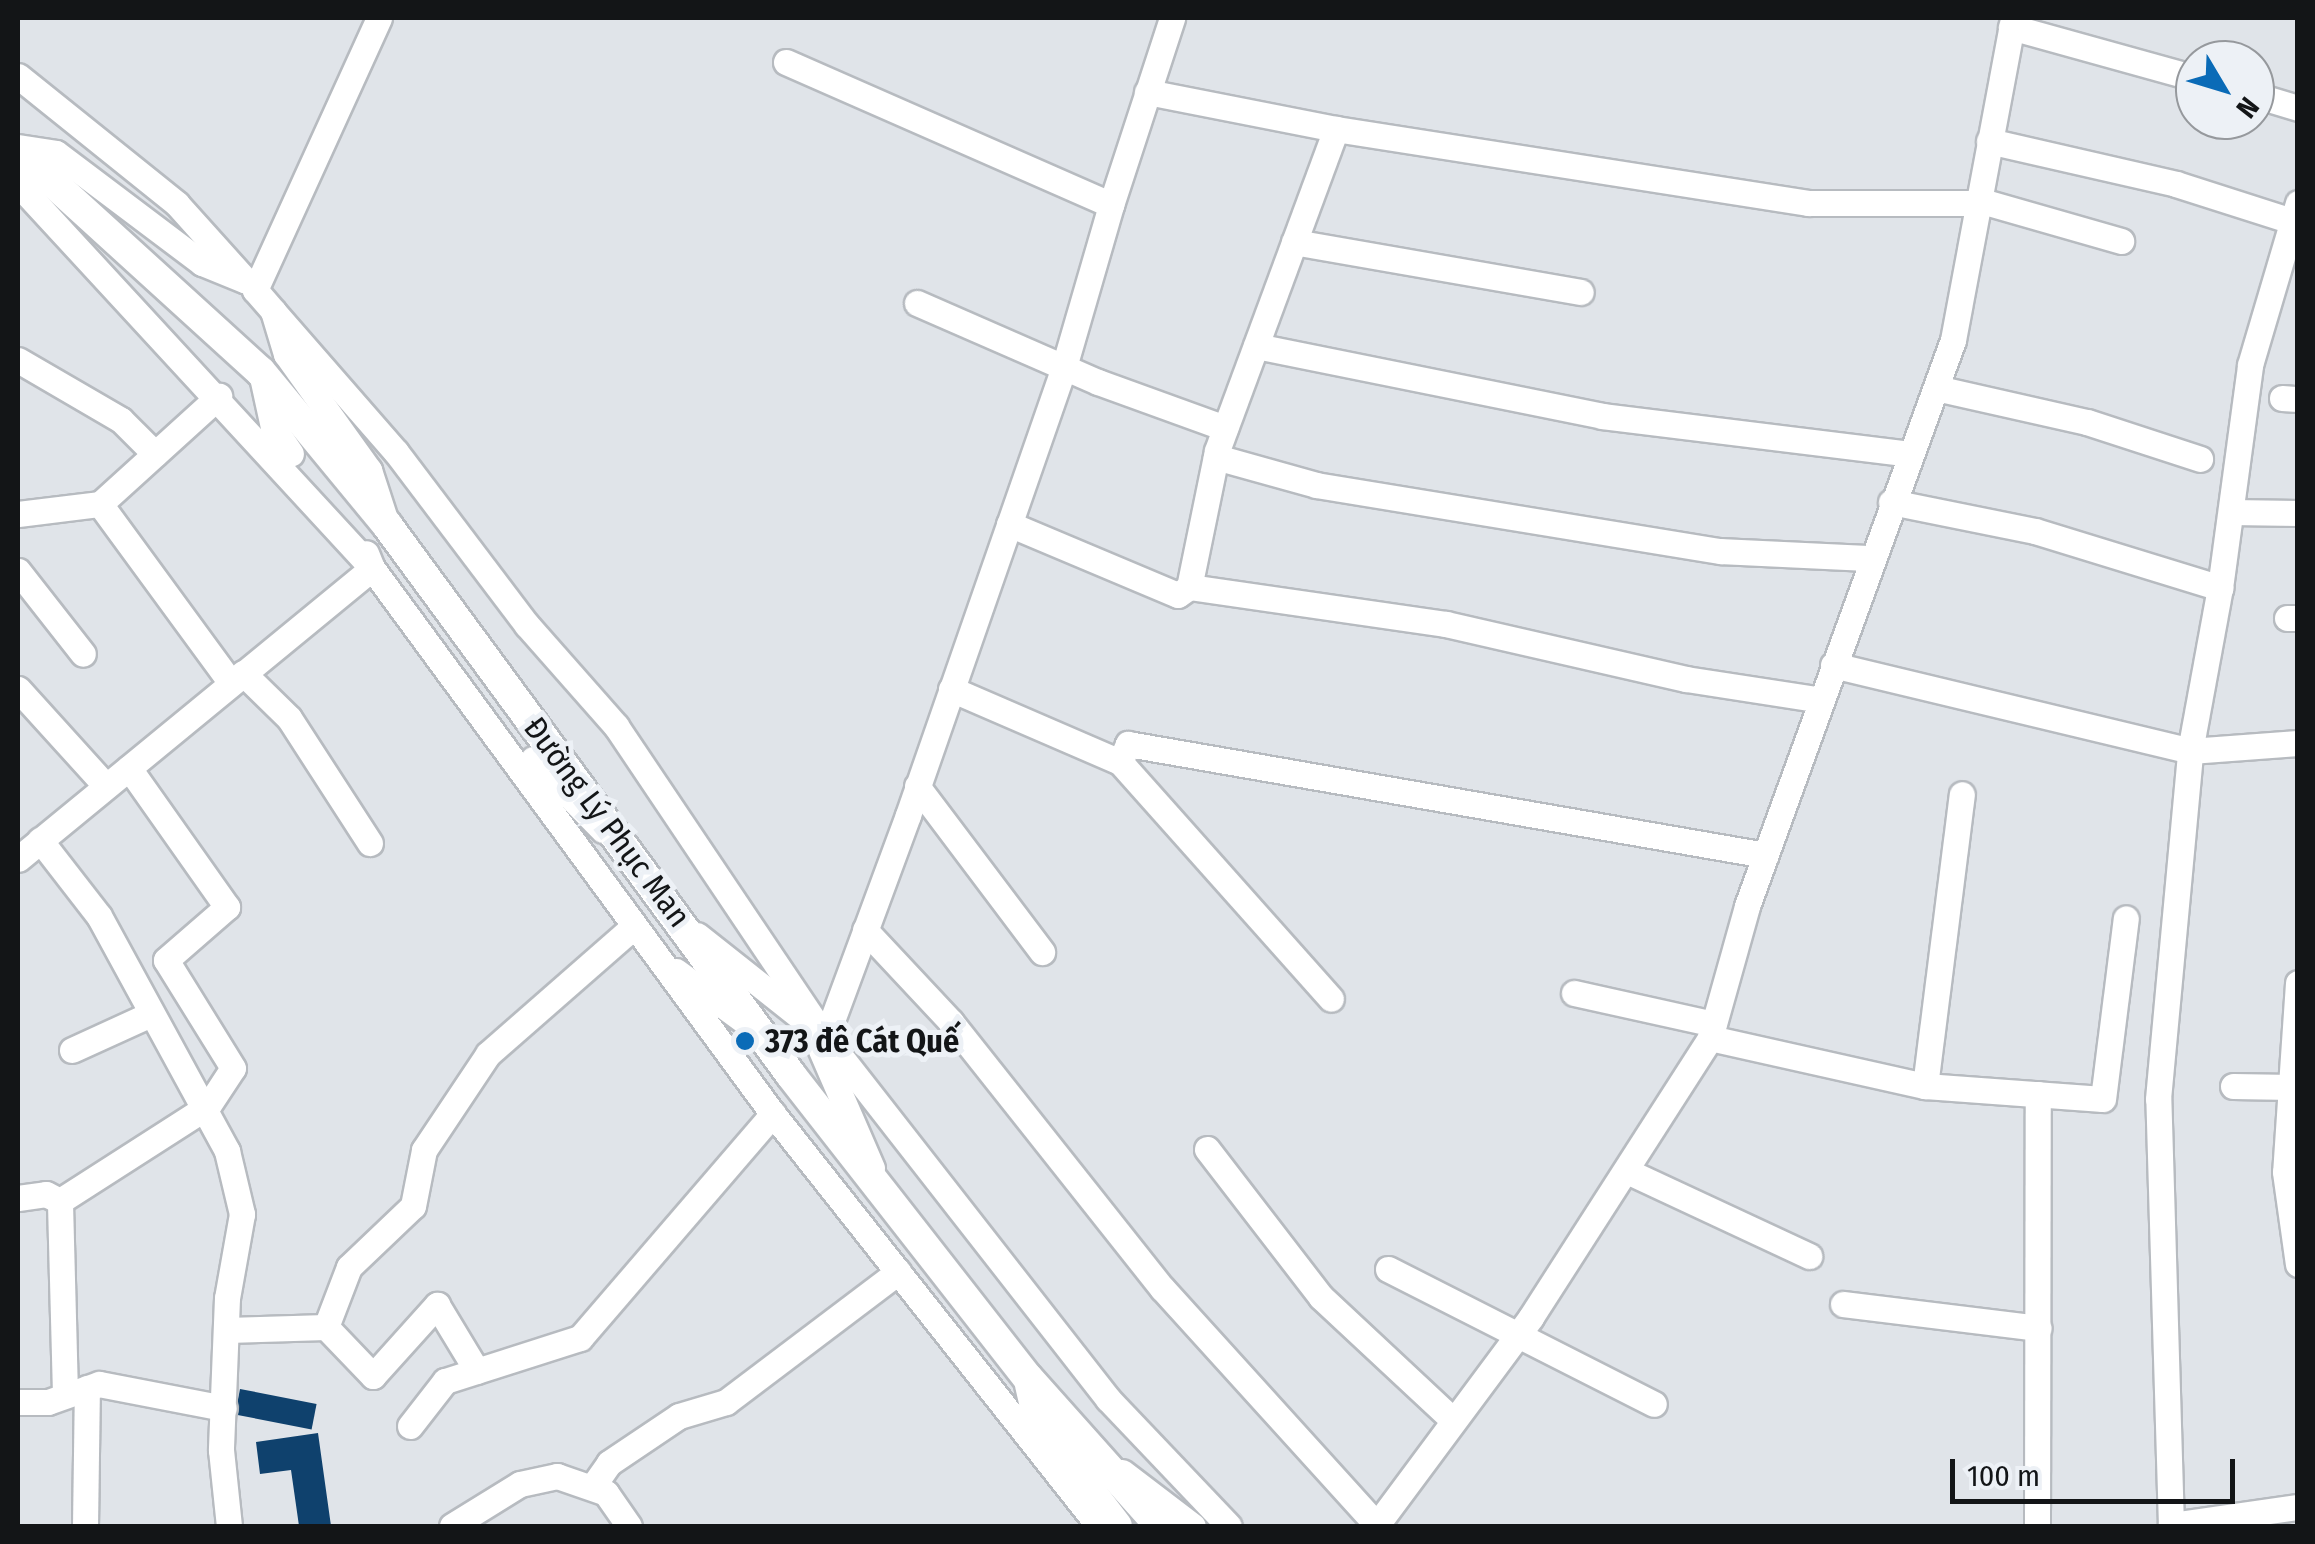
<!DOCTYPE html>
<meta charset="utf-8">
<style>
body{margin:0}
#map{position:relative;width:2315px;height:1544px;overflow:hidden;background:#e0e4e9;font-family:"Fira Sans Condensed",sans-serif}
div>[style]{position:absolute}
.building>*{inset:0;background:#0f416d;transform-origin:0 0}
.roads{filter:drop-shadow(2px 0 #b7bbc0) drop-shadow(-2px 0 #b7bbc0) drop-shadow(0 2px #b7bbc0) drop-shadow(0 -2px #b7bbc0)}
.minor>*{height:25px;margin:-12.5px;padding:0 12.5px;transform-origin:12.5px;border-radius:12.5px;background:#fff}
.major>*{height:30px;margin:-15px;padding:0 15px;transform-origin:15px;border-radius:15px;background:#fff}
.dots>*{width:28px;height:28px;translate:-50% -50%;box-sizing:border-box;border:5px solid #edf1f6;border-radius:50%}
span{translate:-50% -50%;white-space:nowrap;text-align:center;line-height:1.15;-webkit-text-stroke:10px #edf1f6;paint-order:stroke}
.street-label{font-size:32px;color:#131517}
.poi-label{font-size:32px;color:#131517;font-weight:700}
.left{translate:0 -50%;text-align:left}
.frame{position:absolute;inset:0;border:20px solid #131517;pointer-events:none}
.north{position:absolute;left:2175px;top:40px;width:100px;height:100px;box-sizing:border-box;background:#edf1f6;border:2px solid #96999d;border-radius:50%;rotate:128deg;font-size:28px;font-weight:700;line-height:40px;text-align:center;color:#131517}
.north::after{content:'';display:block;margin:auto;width:35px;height:45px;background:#0a6bb7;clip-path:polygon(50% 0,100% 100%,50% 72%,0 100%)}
.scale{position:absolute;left:1950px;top:1459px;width:285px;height:45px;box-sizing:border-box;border:5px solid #131517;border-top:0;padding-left:12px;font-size:30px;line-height:35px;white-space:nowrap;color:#131517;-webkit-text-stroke:8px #edf1f6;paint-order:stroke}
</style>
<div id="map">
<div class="building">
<i style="left:240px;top:1389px;width:78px;height:26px;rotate:11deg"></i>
<i style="clip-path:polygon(318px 1433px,331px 1526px,299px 1526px,291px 1470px,260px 1474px,256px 1442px)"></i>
</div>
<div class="roads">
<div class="minor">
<i style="left:379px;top:18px;width:299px;rotate:114.5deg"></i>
<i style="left:255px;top:290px;width:28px;rotate:49deg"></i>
<i style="left:273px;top:311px;width:45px;rotate:73.2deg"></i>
<i style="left:286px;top:354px;width:143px;rotate:54.4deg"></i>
<i style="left:369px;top:470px;width:58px;rotate:71.9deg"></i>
<i style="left:2011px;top:27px;width:191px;rotate:15.5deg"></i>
<i style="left:786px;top:62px;width:355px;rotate:23.7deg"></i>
<i style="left:1111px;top:205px;width:197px;rotate:-71.9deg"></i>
<i style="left:18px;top:76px;width:204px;rotate:38.8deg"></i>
<i style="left:177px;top:204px;width:103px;rotate:48.1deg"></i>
<i style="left:1147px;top:92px;width:193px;rotate:11.1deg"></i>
<i style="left:1336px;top:129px;width:343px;rotate:110.3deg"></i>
<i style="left:1217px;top:451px;width:139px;rotate:101.6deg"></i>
<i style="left:1189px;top:587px;width:260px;rotate:8.2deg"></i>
<i style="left:1446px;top:624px;width:246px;rotate:12.9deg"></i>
<i style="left:1686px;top:679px;width:137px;rotate:8.8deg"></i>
<i style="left:2255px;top:95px;width:45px;rotate:16.8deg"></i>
<i style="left:1336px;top:129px;width:478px;rotate:8.9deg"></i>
<i style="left:1808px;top:203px;width:170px"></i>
<i style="left:1989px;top:141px;width:192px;rotate:12.9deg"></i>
<i style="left:2176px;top:184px;width:122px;rotate:17.7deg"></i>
<i style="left:18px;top:147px;width:38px;rotate:9deg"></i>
<i style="left:56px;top:153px;width:183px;rotate:37deg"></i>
<i style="left:202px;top:263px;width:45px;rotate:22deg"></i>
<i style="left:18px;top:184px;width:522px;rotate:47.33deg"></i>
<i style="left:372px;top:568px;width:677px;rotate:53.71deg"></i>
<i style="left:773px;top:1114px;width:525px;rotate:51.65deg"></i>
<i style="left:1978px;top:200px;width:149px;rotate:16deg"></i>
<i style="left:1294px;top:242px;width:291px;rotate:9.9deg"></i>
<i style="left:917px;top:303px;width:197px;rotate:23.6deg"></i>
<i style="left:1098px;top:382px;width:135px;rotate:19.9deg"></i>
<i style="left:273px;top:311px;width:187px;rotate:48.9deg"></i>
<i style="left:396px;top:452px;width:217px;rotate:52.9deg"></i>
<i style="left:527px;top:625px;width:135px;rotate:48.6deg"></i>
<i style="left:616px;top:726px;width:371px;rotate:56.1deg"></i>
<i style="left:823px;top:1034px;width:463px;rotate:52deg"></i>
<i style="left:1108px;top:1399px;width:175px;rotate:46.4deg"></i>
<i style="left:1256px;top:346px;width:353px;rotate:11.4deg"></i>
<i style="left:1602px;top:416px;width:310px;rotate:7deg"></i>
<i style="left:18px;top:360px;width:119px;rotate:30.2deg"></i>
<i style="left:121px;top:420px;width:48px;rotate:45deg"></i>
<i style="left:261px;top:372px;width:56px;rotate:77.7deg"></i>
<i style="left:273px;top:427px;width:32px;rotate:56deg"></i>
<i style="left:1936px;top:388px;width:155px;rotate:12.7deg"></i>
<i style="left:2087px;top:422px;width:119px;rotate:18.1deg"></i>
<i style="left:2282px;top:398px;width:16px;rotate:4deg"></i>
<i style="left:1216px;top:457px;width:104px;rotate:15.6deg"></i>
<i style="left:1316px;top:485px;width:410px;rotate:9.3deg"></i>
<i style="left:1721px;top:551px;width:150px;rotate:2.7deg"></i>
<i style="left:1891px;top:502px;width:147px;rotate:11.4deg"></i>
<i style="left:2035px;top:531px;width:194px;rotate:17.1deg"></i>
<i style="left:100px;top:504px;width:222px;rotate:53.8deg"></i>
<i style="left:2231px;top:512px;width:67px;rotate:0.9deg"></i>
<i style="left:18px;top:514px;width:83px;rotate:-7deg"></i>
<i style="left:100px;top:504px;width:161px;rotate:-42.2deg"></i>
<i style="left:1009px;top:524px;width:183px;rotate:22.8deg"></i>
<i style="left:1178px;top:595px;width:14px;rotate:-36deg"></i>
<i style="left:18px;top:571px;width:105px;rotate:51.9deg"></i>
<i style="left:2287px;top:618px;width:11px"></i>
<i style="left:1833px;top:665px;width:367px;rotate:13.5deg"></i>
<i style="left:2190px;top:751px;width:108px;rotate:-4.2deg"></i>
<i style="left:243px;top:673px;width:64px;rotate:44.4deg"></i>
<i style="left:289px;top:718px;width:149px;rotate:57.1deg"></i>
<i style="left:18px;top:689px;width:131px;rotate:47.8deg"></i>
<i style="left:951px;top:689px;width:184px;rotate:23.4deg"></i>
<i style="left:1120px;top:762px;width:20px;rotate:-66deg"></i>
<i style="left:1128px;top:744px;width:647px;rotate:9.88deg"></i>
<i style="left:533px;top:759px;width:100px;rotate:45.4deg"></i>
<i style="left:1120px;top:762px;width:317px;rotate:48.3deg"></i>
<i style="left:917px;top:786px;width:208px;rotate:53deg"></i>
<i style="left:40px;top:840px;width:96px;rotate:52.2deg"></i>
<i style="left:99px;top:916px;width:268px;rotate:61.4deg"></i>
<i style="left:227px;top:1151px;width:65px;rotate:76.6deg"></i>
<i style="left:242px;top:1214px;width:85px;rotate:100.1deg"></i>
<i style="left:227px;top:1298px;width:152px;rotate:92.3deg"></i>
<i style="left:221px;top:1450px;width:76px;rotate:84deg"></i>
<i style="left:18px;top:859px;width:458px;rotate:-39.4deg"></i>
<i style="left:372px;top:568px;width:16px;rotate:-112deg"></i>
<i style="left:865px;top:930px;width:126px;rotate:46.9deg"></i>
<i style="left:951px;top:1022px;width:340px;rotate:51.6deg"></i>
<i style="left:1162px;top:1288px;width:321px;rotate:47.8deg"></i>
<i style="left:697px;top:935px;width:135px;rotate:38.4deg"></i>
<i style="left:676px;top:971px;width:84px;rotate:36.3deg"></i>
<i style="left:2298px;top:983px;width:189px;rotate:93.9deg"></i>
<i style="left:2285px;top:1172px;width:93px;rotate:82deg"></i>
<i style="left:1574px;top:993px;width:143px;rotate:12.5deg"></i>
<i style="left:1710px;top:1038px;width:220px;rotate:12.6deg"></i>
<i style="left:1925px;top:1086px;width:178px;rotate:4.2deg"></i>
<i style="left:2103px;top:1099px;width:182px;rotate:-82.8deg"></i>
<i style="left:72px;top:1050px;width:87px;rotate:-24.5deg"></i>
<i style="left:1925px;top:1086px;width:294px;rotate:-82.8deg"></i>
<i style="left:2233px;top:1086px;width:59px;rotate:1deg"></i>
<i style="left:1207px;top:1149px;width:187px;rotate:52.4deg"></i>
<i style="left:1321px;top:1297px;width:179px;rotate:43deg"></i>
<i style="left:872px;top:1168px;width:136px;rotate:-113.4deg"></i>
<i style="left:818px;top:1043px;width:29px;rotate:-59deg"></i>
<i style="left:833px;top:1018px;width:216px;rotate:-69.7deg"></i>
<i style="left:908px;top:815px;width:474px;rotate:-70.8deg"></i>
<i style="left:1064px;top:367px;width:169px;rotate:-73.8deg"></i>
<i style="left:1629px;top:1172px;width:199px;rotate:25deg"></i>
<i style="left:18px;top:1198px;width:28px;rotate:-8deg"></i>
<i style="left:46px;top:1194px;width:16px;rotate:27deg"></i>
<i style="left:1388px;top:1269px;width:298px;rotate:26.9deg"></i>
<i style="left:1843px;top:1304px;width:197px;rotate:7deg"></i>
<i style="left:326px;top:1327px;width:68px;rotate:46.2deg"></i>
<i style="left:373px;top:1376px;width:96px;rotate:-48deg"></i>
<i style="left:437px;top:1305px;width:77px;rotate:58.8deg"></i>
<i style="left:227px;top:1330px;width:99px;rotate:-1.7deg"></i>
<i style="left:326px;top:1327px;width:64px;rotate:-69deg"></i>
<i style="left:349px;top:1267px;width:88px;rotate:-43.6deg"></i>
<i style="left:413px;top:1206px;width:57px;rotate:-78.9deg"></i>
<i style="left:424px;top:1150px;width:115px;rotate:-56.3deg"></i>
<i style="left:488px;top:1054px;width:194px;rotate:-41.2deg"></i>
<i style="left:65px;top:1394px;width:193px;rotate:-91.5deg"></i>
<i style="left:60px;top:1201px;width:176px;rotate:-32.7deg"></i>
<i style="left:208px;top:1106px;width:45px;rotate:-56.7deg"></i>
<i style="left:233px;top:1068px;width:127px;rotate:-121.8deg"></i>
<i style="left:166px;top:960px;width:81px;rotate:-41deg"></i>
<i style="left:227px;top:907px;width:170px;rotate:-125.2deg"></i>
<i style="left:18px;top:1402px;width:30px"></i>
<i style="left:48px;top:1402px;width:54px;rotate:-19.4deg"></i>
<i style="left:99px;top:1384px;width:127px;rotate:10.9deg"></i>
<i style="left:410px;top:1426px;width:57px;rotate:-52.1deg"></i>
<i style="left:445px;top:1381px;width:142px;rotate:-17.7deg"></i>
<i style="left:580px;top:1338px;width:296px;rotate:-49.3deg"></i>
<i style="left:1122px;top:1472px;width:89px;rotate:37.3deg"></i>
<i style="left:593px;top:1486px;width:28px;rotate:-55deg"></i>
<i style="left:609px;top:1463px;width:84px;rotate:-33.9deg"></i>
<i style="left:679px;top:1416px;width:49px;rotate:-16.6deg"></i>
<i style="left:726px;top:1402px;width:216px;rotate:-37.1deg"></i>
<i style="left:2171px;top:1525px;width:128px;rotate:-8.1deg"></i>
<i style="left:85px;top:1526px;width:138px;rotate:-89.2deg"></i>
<i style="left:452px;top:1526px;width:80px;rotate:-31.7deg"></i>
<i style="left:520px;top:1484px;width:38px;rotate:-12deg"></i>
<i style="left:557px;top:1476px;width:52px;rotate:19.1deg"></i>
<i style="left:606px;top:1493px;width:40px;rotate:55.1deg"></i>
<i style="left:1376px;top:1526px;width:260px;rotate:-53.4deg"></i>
<i style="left:1531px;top:1317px;width:331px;rotate:-57.3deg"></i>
<i style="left:1710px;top:1038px;width:137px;rotate:-74.3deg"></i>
<i style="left:1747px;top:906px;width:602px;rotate:-70deg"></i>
<i style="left:1953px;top:340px;width:328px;rotate:-79.4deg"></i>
<i style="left:2037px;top:1526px;width:432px;rotate:-89.9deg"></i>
<i style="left:2171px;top:1526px;width:427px;rotate:-91.7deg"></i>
<i style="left:2158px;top:1099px;width:349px;rotate:-84.7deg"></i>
<i style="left:2190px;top:751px;width:166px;rotate:-79.6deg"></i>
<i style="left:2220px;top:588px;width:225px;rotate:-82.3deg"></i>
<i style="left:2250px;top:365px;width:169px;rotate:-73.5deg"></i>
</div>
<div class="major">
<i style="left:18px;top:151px;width:328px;rotate:42.3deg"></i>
<i style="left:261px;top:372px;width:198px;rotate:50.5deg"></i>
<i style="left:387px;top:525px;width:682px;rotate:53.7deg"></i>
<i style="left:791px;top:1075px;width:385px;rotate:52deg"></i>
<i style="left:1028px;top:1378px;width:198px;rotate:48.3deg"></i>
<i style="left:1030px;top:1385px;width:40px;rotate:77deg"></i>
<i style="left:1039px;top:1424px;width:128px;rotate:52.6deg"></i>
</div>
</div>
<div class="dots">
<i style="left:745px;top:1041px;background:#0a6bb7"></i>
</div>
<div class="street-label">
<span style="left:607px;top:822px;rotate:53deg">Đường Lý Phục Man</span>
</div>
<div class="poi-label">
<span class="left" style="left:765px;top:1041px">373 đê Cát Quế</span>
</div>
<div class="frame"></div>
<div class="north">N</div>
<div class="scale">100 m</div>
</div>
